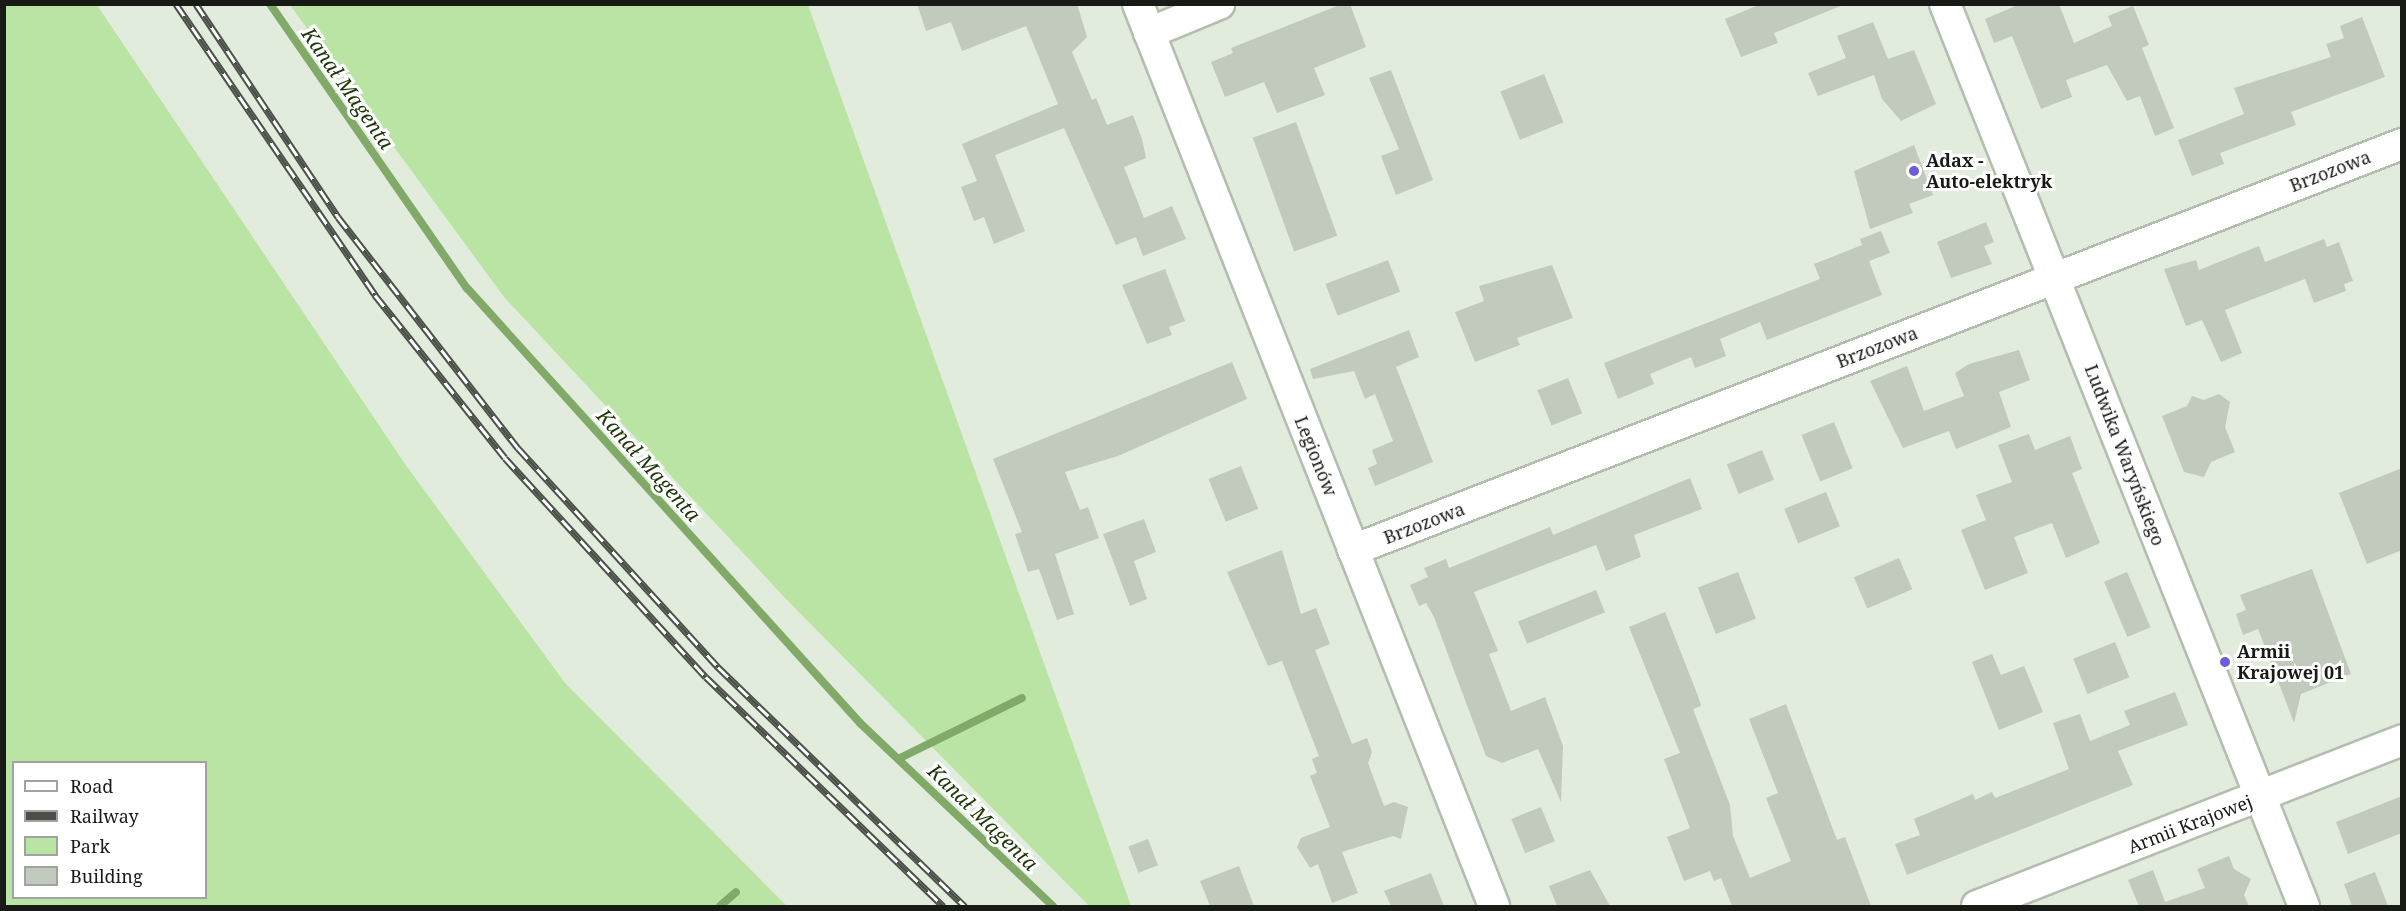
<!DOCTYPE html>
<meta charset="utf-8">
<style>
body{margin:0}
#map{position:relative;width:2406px;height:911px;overflow:hidden;background:#e2ecdd;font-family:"Noto Serif",serif}
div>[style]{position:absolute}
.green>*{inset:0;background:#bae4a3}
.stream>*{height:8px;margin:-4px;padding:0 4px;transform-origin:4px;border-radius:4px;background:#81aa69}
.building>*{inset:0;background:#c1cabc;transform-origin:0 0}
.roads{filter:drop-shadow(2px 0 #b4beaf) drop-shadow(-2px 0 #b4beaf) drop-shadow(0 2px #b4beaf) drop-shadow(0 -2px #b4beaf)}
.street>*{height:30px;margin:-15px;padding:0 15px;transform-origin:15px;border-radius:15px;background:#fff}
.rail>*{height:7px;margin-top:-3.5px;transform-origin:0;background:repeating-linear-gradient(90deg,#fff 0 14px,#4b5048 0 28px);box-sizing:border-box;border-block:2px solid #4b5048}
.dots>*{width:16px;height:16px;translate:-50% -50%;box-sizing:border-box;border:3px solid #fff;border-radius:50%}
span{translate:-50% -50%;white-space:nowrap;text-align:center;line-height:1.15;-webkit-text-stroke:6px #fff;paint-order:stroke}
.poi-label{font-size:18px;color:#171a15;font-weight:700}
.left{translate:0 -50%;text-align:left}
.street-label{font-size:18px;color:#171a15}
.water-label{font-size:20px;color:#1c3607;font-style:italic}
.frame{position:absolute;inset:0;border:6px solid #171a15;pointer-events:none}
.legend{position:absolute;left:12px;top:761px;width:195px;height:138px;box-sizing:border-box;background:#fff;border:2px solid #a2a3a1;margin:0;padding:8px 10px;list-style:none;font-size:18px;color:#171a15}
.legend li{display:flex;align-items:center;gap:12px;height:30px}
.legend b{width:30px;border:2px solid #a2a3a1}
</style>
<div id="map">
<div class="green">
<i style="clip-path:polygon(evenodd,5px 4px,97px 5px,405px 464px,565px 683px,787px 906px,5px 906px,5px 4px,14px 762px,206px 762px,206px 898px,14px 898px,14px 762px)"></i>
<i style="clip-path:polygon(290px 5px,808px 5px,1131px 906px,1089px 906px,787px 600px,504px 297px)"></i>
</div>
<div class="stream">
<i style="left:270px;top:4px;width:346px;rotate:55.3deg"></i>
<i style="left:467px;top:288px;width:586px;rotate:47.9deg"></i>
<i style="left:860px;top:723px;width:266px;rotate:43.5deg"></i>
<i style="left:898px;top:759px;width:138px;rotate:-26.2deg"></i>
<i style="left:720px;top:906px;width:21px;rotate:-41deg"></i>
</div>
<div class="building">
<i style="clip-path:polygon(917px 4px,1077px 4px,1087px 37px,1072px 52px,1092px 100px,1096px 98px,1107px 125px,1133px 115px,1142px 139px,1146px 158px,1124px 167px,1144px 218px,1172px 206px,1186px 239px,1143px 256px,1136px 237px,1116px 245px,1064px 128px,995px 155px,1025px 231px,994px 244px,984px 217px,974px 221px,961px 187px,977px 181px,962px 144px,1058px 104px,1026px 26px,962px 51px,951px 22px,926px 31px)"></i>
<i style="clip-path:polygon(1342px 4px,1350px 4px,1366px 47px,1314px 68px,1325px 95px,1277px 113px,1264px 82px,1225px 97px,1211px 62px,1233px 53px,1231px 48px)"></i>
<i style="clip-path:polygon(1761px 4px,1843px 4px,1843px 5px,1774px 33px,1778px 43px,1741px 57px,1725px 19px)"></i>
<i style="clip-path:polygon(2020px 4px,2059px 4px,2074px 43px,2112px 26px,2108px 16px,2133px 6px,2149px 45px,2142px 48px,2174px 128px,2155px 136px,2140px 96px,2127px 101px,2107px 65px,2066px 80px,2072px 97px,2041px 109px,2012px 36px,1994px 43px,1985px 19px)"></i>
<i style="clip-path:polygon(2362px 17px,2385px 77px,2291px 112px,2296px 125px,2220px 153px,2224px 164px,2192px 176px,2178px 140px,2244px 114px,2234px 88px,2331px 57px,2326px 44px,2344px 38px,2340px 26px)"></i>
<i style="clip-path:polygon(1873px 22px,1888px 59px,1914px 50px,1936px 104px,1901px 121px,1882px 99px,1874px 75px,1818px 96px,1808px 73px,1846px 58px,1837px 36px)"></i>
<i style="clip-path:polygon(1391px 70px,1433px 180px,1396px 195px,1381px 156px,1399px 149px,1369px 78px)"></i>
<i style="left:1544px;top:74px;width:52px;height:47px;rotate:68deg"></i>
<i style="left:1296px;top:122px;width:121px;height:46px;rotate:70deg"></i>
<i style="clip-path:polygon(1914px 145px,1933px 195px,1909px 204px,1913px 213px,1870px 229px,1854px 171px)"></i>
<i style="clip-path:polygon(1986px 222px,1994px 242px,1984px 246px,1992px 264px,1951px 278px,1937px 242px)"></i>
<i style="clip-path:polygon(1881px 231px,1890px 253px,1869px 261px,1882px 295px,1767px 340px,1760px 322px,1720px 339px,1726px 356px,1695px 368px,1691px 357px,1650px 374px,1654px 384px,1618px 399px,1604px 363px,1820px 279px,1814px 264px,1862px 245px,1860px 239px)"></i>
<i style="clip-path:polygon(2324px 239px,2327px 247px,2339px 242px,2353px 281px,2344px 284px,2346px 291px,2314px 303px,2305px 279px,2225px 310px,2242px 353px,2221px 362px,2202px 320px,2186px 326px,2164px 269px,2196px 260px,2199px 270px,2259px 246px,2265px 262px)"></i>
<i style="left:1388px;top:260px;width:34px;height:67px;rotate:69deg"></i>
<i style="clip-path:polygon(1552px 265px,1573px 318px,1517px 338px,1520px 345px,1475px 362px,1455px 312px,1484px 301px,1479px 286px)"></i>
<i style="clip-path:polygon(1165px 269px,1185px 321px,1169px 327px,1172px 335px,1147px 344px,1122px 285px)"></i>
<i style="clip-path:polygon(1409px 330px,1419px 357px,1396px 367px,1433px 462px,1375px 486px,1368px 468px,1377px 464px,1372px 450px,1393px 441px,1375px 394px,1365px 399px,1354px 371px,1313px 379px,1310px 369px)"></i>
<i style="clip-path:polygon(2019px 350px,2030px 380px,1999px 392px,2011px 427px,1956px 449px,1949px 431px,1903px 448px,1870px 381px,1907px 366px,1924px 411px,1964px 396px,1955px 373px,1969px 364px)"></i>
<i style="clip-path:polygon(1232px 362px,1247px 399px,1118px 456px,1065px 472px,1080px 510px,1088px 507px,1099px 538px,1055px 554px,1074px 614px,1057px 620px,1039px 569px,1028px 572px,1015px 534px,1022px 532px,993px 459px)"></i>
<i style="left:1568px;top:378px;width:38px;height:33px;rotate:68deg"></i>
<i style="clip-path:polygon(2219px 394px,2230px 402px,2225px 427px,2235px 452px,2211px 462px,2204px 477px,2184px 472px,2162px 416px,2187px 406px,2192px 396px,2204px 400px)"></i>
<i style="left:1834px;top:422px;width:50px;height:35px;rotate:68deg"></i>
<i style="clip-path:polygon(2029px 434px,2035px 450px,2070px 436px,2082px 469px,2072px 473px,2100px 543px,2066px 558px,2052px 523px,2014px 537px,2028px 573px,1985px 590px,1961px 530px,1986px 520px,1976px 495px,2012px 482px,1998px 445px)"></i>
<i style="left:1762px;top:450px;width:32px;height:38px;rotate:68deg"></i>
<i style="left:1241px;top:466px;width:46px;height:35px;rotate:68deg"></i>
<i style="clip-path:polygon(2402px 468px,2402px 550px,2367px 564px,2339px 493px)"></i>
<i style="clip-path:polygon(1690px 478px,1702px 509px,1634px 535px,1641px 557px,1606px 571px,1596px 545px,1474px 592px,1498px 651px,1489px 654px,1511px 711px,1545px 697px,1563px 746px,1561px 802px,1538px 749px,1502px 763px,1486px 756px,1434px 617px,1426px 603px,1419px 606px,1410px 585px,1428px 577px,1424px 568px,1446px 559px,1449px 568px,1550px 527px,1553px 535px)"></i>
<i style="left:1826px;top:492px;width:37px;height:45px;rotate:68deg"></i>
<i style="clip-path:polygon(1144px 519px,1156px 552px,1134px 561px,1147px 599px,1130px 606px,1103px 534px)"></i>
<i style="clip-path:polygon(1282px 550px,1301px 614px,1316px 608px,1330px 644px,1315px 650px,1352px 744px,1367px 738px,1372px 752px,1368px 763px,1384px 806px,1394px 802px,1408px 807px,1401px 839px,1393px 836px,1342px 852px,1358px 893px,1332px 903px,1318px 864px,1310px 868px,1297px 847px,1301px 838px,1330px 827px,1310px 776px,1317px 773px,1312px 759px,1319px 756px,1282px 661px,1268px 666px,1227px 572px)"></i>
<i style="left:1899px;top:558px;width:34px;height:49px;rotate:67deg"></i>
<i style="clip-path:polygon(2312px 569px,2351px 674px,2301px 694px,2294px 723px,2258px 629px,2243px 635px,2236px 614px,2246px 610px,2240px 595px)"></i>
<i style="left:1738px;top:572px;width:50px;height:43px;rotate:69deg"></i>
<i style="left:2127px;top:572px;width:60px;height:25px;rotate:67deg"></i>
<i style="left:1596px;top:590px;width:24px;height:84px;rotate:68deg"></i>
<i style="clip-path:polygon(1665px 612px,1698px 696px,1701px 706px,1693px 709px,1730px 805px,1733px 836px,1750px 878px,1791px 861px,1766px 798px,1778px 793px,1749px 719px,1786px 704px,1837px 840px,1845px 837px,1871px 906px,1732px 906px,1721px 878px,1714px 881px,1710px 871px,1684px 881px,1667px 837px,1690px 828px,1664px 759px,1680px 753px,1629px 627px)"></i>
<i style="left:2115px;top:642px;width:38px;height:45px;rotate:68deg"></i>
<i style="clip-path:polygon(1992px 654px,2001px 675px,2024px 666px,2043px 712px,1999px 730px,1972px 662px)"></i>
<i style="clip-path:polygon(2175px 692px,2188px 725px,2118px 751px,2133px 785px,1907px 875px,1895px 844px,1920px 835px,1914px 819px,1973px 794px,1975px 800px,1992px 792px,1995px 798px,2069px 769px,2053px 723px,2080px 714px,2090px 741px,2130px 725px,2124px 711px)"></i>
<i style="clip-path:polygon(2402px 796px,2402px 833px,2348px 854px,2336px 822px)"></i>
<i style="left:1541px;top:807px;width:37px;height:32px;rotate:68deg"></i>
<i style="left:1148px;top:839px;width:28px;height:21px;rotate:69deg"></i>
<i style="clip-path:polygon(2229px 856px,2234px 869px,2251px 879px,2244px 895px,2249px 906px,2139px 906px,2128px 880px,2153px 870px,2165px 902px,2205px 888px,2197px 869px)"></i>
<i style="clip-path:polygon(1239px 866px,1254px 906px,1210px 906px,1200px 881px)"></i>
<i style="clip-path:polygon(1590px 870px,1610px 906px,1557px 906px,1549px 886px)"></i>
<i style="clip-path:polygon(2375px 872px,2388px 906px,2352px 906px,2344px 884px)"></i>
<i style="clip-path:polygon(1431px 873px,1444px 906px,1391px 906px,1384px 891px)"></i>
</div>
<div class="roads">
<div class="street">
<i style="left:1138px;top:4px;width:970px;rotate:68.46deg"></i>
<i style="left:1945px;top:4px;width:971px;rotate:68.3deg"></i>
<i style="left:1149px;top:33px;width:76px;rotate:-22.5deg"></i>
<i style="left:1353px;top:550px;width:1125px;rotate:-21.16deg"></i>
<i style="left:1977px;top:906px;width:456px;rotate:-21.3deg"></i>
</div>
</div>
<div class="rail">
<i style="left:176px;top:4px;width:353px;rotate:55.6deg"></i>
<i style="left:375px;top:295px;width:208px;rotate:51.4deg"></i>
<i style="left:505px;top:458px;width:297px;rotate:47.5deg"></i>
<i style="left:706px;top:677px;width:330px;rotate:44deg"></i>
<i style="left:196px;top:4px;width:256px;rotate:56.3deg"></i>
<i style="left:338px;top:217px;width:293px;rotate:52.1deg"></i>
<i style="left:518px;top:448px;width:297px;rotate:47.6deg"></i>
<i style="left:718px;top:667px;width:344px;rotate:44.1deg"></i>
</div>
<div class="dots">
<i style="left:1914px;top:171px;background:#6d5ed8"></i>
<i style="left:2225px;top:662px;background:#6d5ed8"></i>
</div>
<div class="poi-label">
<span class="left" style="left:1926px;top:171px">Adax -<br>Auto-elektryk</span>
<span class="left" style="left:2237px;top:662px">Armii<br>Krajowej 01</span>
</div>
<div class="street-label">
<span style="left:2330px;top:171px;rotate:-21deg">Brzozowa</span>
<span style="left:1877px;top:347px;rotate:-21deg">Brzozowa</span>
<span style="left:2125px;top:455px;rotate:69deg">Ludwika Waryńskiego</span>
<span style="left:1316px;top:456px;rotate:68deg">Legionów</span>
<span style="left:1424px;top:523px;rotate:-21deg">Brzozowa</span>
<span style="left:2190px;top:824px;rotate:-21deg">Armii Krajowej</span>
</div>
<div class="water-label">
<span style="left:348px;top:88px;rotate:55deg">Kanał Magenta</span>
<span style="left:649px;top:465px;rotate:48deg">Kanał Magenta</span>
<span style="left:983px;top:817px;rotate:44deg">Kanał Magenta</span>
</div>
<div class="frame"></div>
<ul class="legend">
<li><b style="height:8px;background:#fff"></b>Road</li>
<li><b style="height:8px;background:#4b5048"></b>Railway</li>
<li><b style="height:16px;background:#bae4a3"></b>Park</li>
<li><b style="height:16px;background:#c1cabc"></b>Building</li>
</ul>
</div>
